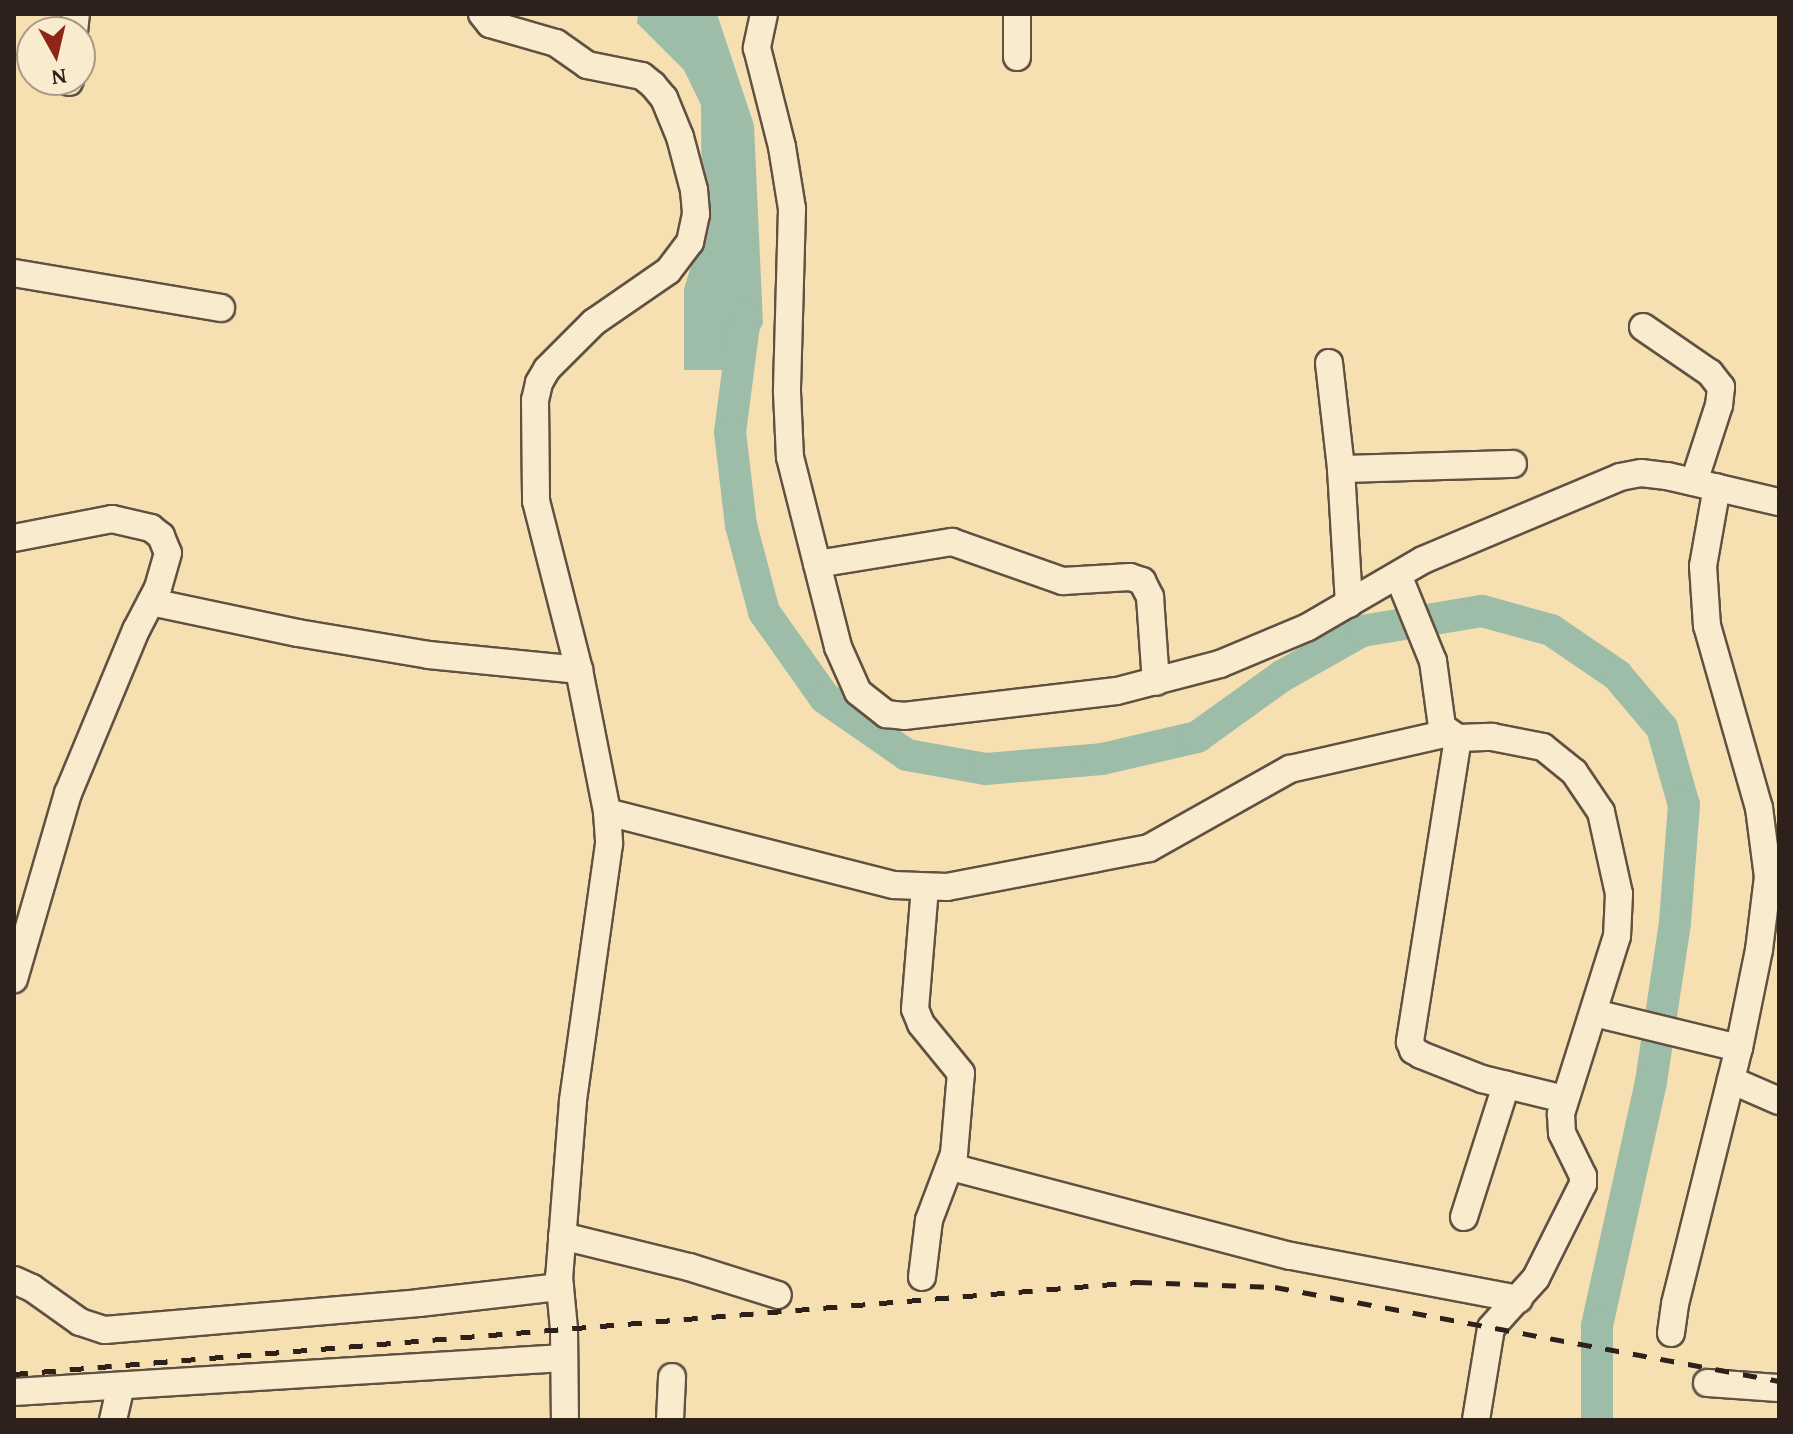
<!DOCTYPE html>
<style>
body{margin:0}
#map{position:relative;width:1793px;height:1434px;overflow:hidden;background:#f6e0b2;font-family:"Gentium Book Plus",serif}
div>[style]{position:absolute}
.water>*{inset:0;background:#9dbda9}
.river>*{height:32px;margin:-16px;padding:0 16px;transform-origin:16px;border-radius:16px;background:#9dbda9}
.roads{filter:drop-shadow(2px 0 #605142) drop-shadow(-2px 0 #605142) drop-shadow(0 2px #605142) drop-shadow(0 -2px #605142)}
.minor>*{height:26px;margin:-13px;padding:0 13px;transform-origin:13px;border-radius:13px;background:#f9ebcd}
.rail>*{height:5px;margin-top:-2.5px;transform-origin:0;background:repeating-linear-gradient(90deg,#2e211c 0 14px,transparent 0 28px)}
span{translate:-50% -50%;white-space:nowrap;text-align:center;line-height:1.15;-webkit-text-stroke:6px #f9ebcd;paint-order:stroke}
.frame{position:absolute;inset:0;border:16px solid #2e211c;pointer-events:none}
.north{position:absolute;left:16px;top:16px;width:80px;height:80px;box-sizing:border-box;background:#f9ebcd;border:2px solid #a89a86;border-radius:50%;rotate:172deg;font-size:22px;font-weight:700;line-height:32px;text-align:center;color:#2e211c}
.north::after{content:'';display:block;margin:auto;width:28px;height:36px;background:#8f2418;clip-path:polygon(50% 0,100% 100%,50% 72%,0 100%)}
</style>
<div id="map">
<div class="water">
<i style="clip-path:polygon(638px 14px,717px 14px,754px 125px,763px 324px,741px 359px,723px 370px,684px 370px,684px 289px,702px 230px,701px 105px,684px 70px,637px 23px)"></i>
</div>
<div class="river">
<i style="left:745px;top:317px;width:116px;rotate:97.4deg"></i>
<i style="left:730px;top:432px;width:94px;rotate:83.3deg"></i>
<i style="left:741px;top:525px;width:90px;rotate:75.2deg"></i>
<i style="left:764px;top:612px;width:105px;rotate:54.7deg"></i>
<i style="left:825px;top:698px;width:100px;rotate:34.8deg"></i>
<i style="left:907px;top:755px;width:80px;rotate:10deg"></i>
<i style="left:986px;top:769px;width:116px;rotate:-4.9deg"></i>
<i style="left:1102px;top:759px;width:98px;rotate:-13deg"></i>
<i style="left:1197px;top:737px;width:105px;rotate:-35.7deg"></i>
<i style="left:1282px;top:676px;width:92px;rotate:-29.4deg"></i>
<i style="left:1362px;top:631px;width:122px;rotate:-9.5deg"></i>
<i style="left:1482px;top:611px;width:72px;rotate:15.4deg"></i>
<i style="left:1551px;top:630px;width:80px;rotate:34.3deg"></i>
<i style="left:1617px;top:675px;width:70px;rotate:49.7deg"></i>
<i style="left:1662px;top:728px;width:80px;rotate:74.1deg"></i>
<i style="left:1684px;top:805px;width:118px;rotate:94.4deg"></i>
<i style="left:1675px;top:923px;width:161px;rotate:98.6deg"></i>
<i style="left:1651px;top:1082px;width:250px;rotate:102.5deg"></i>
<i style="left:1597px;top:1326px;width:94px;rotate:90deg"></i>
</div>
<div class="roads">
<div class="minor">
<i style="left:482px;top:14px;width:13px;rotate:51deg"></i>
<i style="left:490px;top:24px;width:69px;rotate:16.1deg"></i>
<i style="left:556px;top:43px;width:38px;rotate:35deg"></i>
<i style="left:587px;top:65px;width:56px;rotate:11.3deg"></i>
<i style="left:642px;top:76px;width:14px;rotate:39deg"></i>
<i style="left:653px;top:85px;width:17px;rotate:50deg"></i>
<i style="left:664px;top:98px;width:42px;rotate:67.7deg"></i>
<i style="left:680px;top:137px;width:55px;rotate:75.2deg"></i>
<i style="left:694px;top:190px;width:24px;rotate:85deg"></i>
<i style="left:696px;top:214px;width:29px;rotate:102deg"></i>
<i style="left:690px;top:242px;width:36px;rotate:127deg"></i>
<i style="left:668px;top:271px;width:90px;rotate:145.4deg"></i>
<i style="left:594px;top:322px;width:66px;rotate:135deg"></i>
<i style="left:547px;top:369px;width:16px;rotate:120deg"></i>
<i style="left:539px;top:383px;width:17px;rotate:103deg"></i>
<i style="left:535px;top:400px;width:101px;rotate:89.4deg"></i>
<i style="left:536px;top:501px;width:174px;rotate:75.7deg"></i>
<i style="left:579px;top:670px;width:145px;rotate:78.8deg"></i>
<i style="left:607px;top:812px;width:32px;rotate:86deg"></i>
<i style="left:609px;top:844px;width:260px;rotate:98deg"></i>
<i style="left:573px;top:1101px;width:177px;rotate:94.5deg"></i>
<i style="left:559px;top:1277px;width:52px;rotate:84.5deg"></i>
<i style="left:564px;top:1329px;width:91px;rotate:89.4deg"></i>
<i style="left:764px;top:14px;width:35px;rotate:102deg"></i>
<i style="left:757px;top:48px;width:102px;rotate:75.8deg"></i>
<i style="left:782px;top:147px;width:63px;rotate:80.8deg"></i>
<i style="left:792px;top:209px;width:183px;rotate:91.6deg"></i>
<i style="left:787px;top:392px;width:65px;rotate:87.4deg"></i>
<i style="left:790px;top:457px;width:196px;rotate:75.8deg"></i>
<i style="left:838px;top:647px;width:49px;rotate:66deg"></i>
<i style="left:858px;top:692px;width:36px;rotate:38deg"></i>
<i style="left:886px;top:714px;width:18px;rotate:6deg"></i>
<i style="left:904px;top:716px;width:214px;rotate:-6.7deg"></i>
<i style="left:1117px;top:691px;width:106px;rotate:-14.7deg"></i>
<i style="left:1220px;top:664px;width:95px;rotate:-22.8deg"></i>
<i style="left:1308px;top:627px;width:133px;rotate:-30.2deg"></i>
<i style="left:1423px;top:560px;width:214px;rotate:-22.8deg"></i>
<i style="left:1620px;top:477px;width:21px;rotate:-11deg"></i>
<i style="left:1641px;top:473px;width:26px;rotate:7deg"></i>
<i style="left:1667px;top:476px;width:115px;rotate:13.1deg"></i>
<i style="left:74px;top:32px;width:18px;rotate:-84deg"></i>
<i style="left:1017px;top:57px;width:43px;rotate:-90deg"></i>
<i style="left:69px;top:82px;width:2px;rotate:-63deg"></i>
<i style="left:14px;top:273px;width:210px;rotate:9.6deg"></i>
<i style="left:1643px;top:327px;width:81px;rotate:34.5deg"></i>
<i style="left:1710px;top:373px;width:18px;rotate:52deg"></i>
<i style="left:1721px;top:387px;width:18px;rotate:96deg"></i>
<i style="left:1719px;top:405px;width:81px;rotate:108deg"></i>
<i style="left:1329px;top:363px;width:107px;rotate:83.5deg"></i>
<i style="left:1341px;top:469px;width:135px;rotate:86.6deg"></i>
<i style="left:1341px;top:469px;width:172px;rotate:-1.7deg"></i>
<i style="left:14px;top:538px;width:100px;rotate:-11deg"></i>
<i style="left:112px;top:519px;width:40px;rotate:13deg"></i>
<i style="left:151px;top:528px;width:13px;rotate:39deg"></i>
<i style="left:161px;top:536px;width:18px;rotate:68deg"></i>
<i style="left:168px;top:553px;width:36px;rotate:106deg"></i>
<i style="left:158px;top:588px;width:47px;rotate:117.6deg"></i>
<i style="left:136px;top:630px;width:177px;rotate:112.6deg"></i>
<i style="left:68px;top:793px;width:194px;rotate:106.2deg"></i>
<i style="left:817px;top:564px;width:137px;rotate:-9.3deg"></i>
<i style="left:952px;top:542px;width:118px;rotate:19.4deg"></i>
<i style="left:1063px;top:581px;width:67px;rotate:-3.4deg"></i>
<i style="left:1130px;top:577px;width:13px;rotate:18deg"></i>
<i style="left:1142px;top:581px;width:18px;rotate:63deg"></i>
<i style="left:1150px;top:597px;width:85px;rotate:86deg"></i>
<i style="left:1398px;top:575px;width:93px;rotate:67.9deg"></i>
<i style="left:1433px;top:661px;width:67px;rotate:82.2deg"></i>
<i style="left:1442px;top:727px;width:19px;rotate:35deg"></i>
<i style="left:1458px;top:738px;width:34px;rotate:-2deg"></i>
<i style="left:1492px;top:737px;width:52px;rotate:11.1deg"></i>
<i style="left:1543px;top:747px;width:40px;rotate:39deg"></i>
<i style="left:1574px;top:772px;width:48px;rotate:56deg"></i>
<i style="left:1601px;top:812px;width:84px;rotate:77.6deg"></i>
<i style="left:1619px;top:894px;width:42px;rotate:92.7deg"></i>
<i style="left:1617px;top:936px;width:187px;rotate:107.5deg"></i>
<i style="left:1561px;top:1114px;width:19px;rotate:87deg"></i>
<i style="left:1562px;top:1133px;width:48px;rotate:64deg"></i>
<i style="left:1583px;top:1176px;width:8px;rotate:90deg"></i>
<i style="left:1583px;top:1184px;width:105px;rotate:116.6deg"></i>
<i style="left:1536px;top:1278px;width:67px;rotate:132deg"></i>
<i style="left:1491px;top:1328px;width:93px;rotate:99.3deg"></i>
<i style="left:151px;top:602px;width:150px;rotate:11.9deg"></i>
<i style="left:298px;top:633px;width:133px;rotate:9.5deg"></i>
<i style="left:429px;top:655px;width:151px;rotate:5.7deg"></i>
<i style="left:1458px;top:738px;width:308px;rotate:99deg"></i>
<i style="left:1410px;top:1042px;width:9px;rotate:69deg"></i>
<i style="left:1413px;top:1050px;width:9px;rotate:32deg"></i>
<i style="left:1421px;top:1055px;width:66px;rotate:21.5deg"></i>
<i style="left:1482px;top:1079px;width:84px;rotate:13.7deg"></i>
<i style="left:607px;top:812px;width:296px;rotate:14.3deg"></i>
<i style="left:894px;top:885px;width:53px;rotate:2.2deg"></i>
<i style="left:947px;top:887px;width:206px;rotate:-10.9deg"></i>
<i style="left:1149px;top:848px;width:162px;rotate:-29.3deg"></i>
<i style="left:1290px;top:769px;width:162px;rotate:-12.8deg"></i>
<i style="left:1594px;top:1013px;width:149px;rotate:13.6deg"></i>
<i style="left:1731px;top:1080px;width:52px;rotate:23.6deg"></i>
<i style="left:951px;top:1167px;width:351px;rotate:14.7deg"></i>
<i style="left:1291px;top:1256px;width:232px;rotate:10.7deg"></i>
<i style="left:1464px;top:1217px;width:139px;rotate:-72.3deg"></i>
<i style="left:562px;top:1236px;width:131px;rotate:13.7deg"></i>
<i style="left:689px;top:1267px;width:93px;rotate:17.5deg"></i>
<i style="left:922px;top:1277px;width:57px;rotate:-83deg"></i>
<i style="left:929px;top:1220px;width:71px;rotate:-69.3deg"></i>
<i style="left:954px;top:1154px;width:81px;rotate:-85.1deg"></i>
<i style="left:961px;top:1073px;width:63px;rotate:-129.2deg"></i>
<i style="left:921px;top:1024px;width:16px;rotate:-112deg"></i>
<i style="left:915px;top:1009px;width:122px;rotate:-85.3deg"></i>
<i style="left:14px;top:1280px;width:20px;rotate:24deg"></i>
<i style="left:32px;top:1288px;width:59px;rotate:35.3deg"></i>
<i style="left:80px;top:1322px;width:26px;rotate:18deg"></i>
<i style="left:105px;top:1330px;width:315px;rotate:-4.9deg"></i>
<i style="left:419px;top:1303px;width:142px;rotate:-6.5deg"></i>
<i style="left:1671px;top:1333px;width:29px;rotate:-82deg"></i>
<i style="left:1675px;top:1304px;width:264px;rotate:-76deg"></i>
<i style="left:1739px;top:1048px;width:100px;rotate:-78.5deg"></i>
<i style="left:1759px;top:950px;width:74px;rotate:-83deg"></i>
<i style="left:1768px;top:877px;width:70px;rotate:-97.4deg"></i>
<i style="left:1759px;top:808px;width:189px;rotate:-105.9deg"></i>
<i style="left:1707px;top:626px;width:60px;rotate:-93.8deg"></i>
<i style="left:1703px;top:566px;width:80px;rotate:-80deg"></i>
<i style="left:1707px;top:1383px;width:72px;rotate:4deg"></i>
<i style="left:14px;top:1392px;width:551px;rotate:-3.54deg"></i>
<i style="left:113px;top:1420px;width:35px;rotate:-77deg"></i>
<i style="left:670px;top:1420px;width:43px;rotate:-87.3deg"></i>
</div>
</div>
<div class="rail">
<i style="left:14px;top:1374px;width:1128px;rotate:-4.68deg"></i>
<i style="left:1138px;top:1282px;width:137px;rotate:2.1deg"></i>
<i style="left:1275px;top:1287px;width:513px;rotate:10.56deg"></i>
</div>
<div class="frame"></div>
<div class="north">N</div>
</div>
